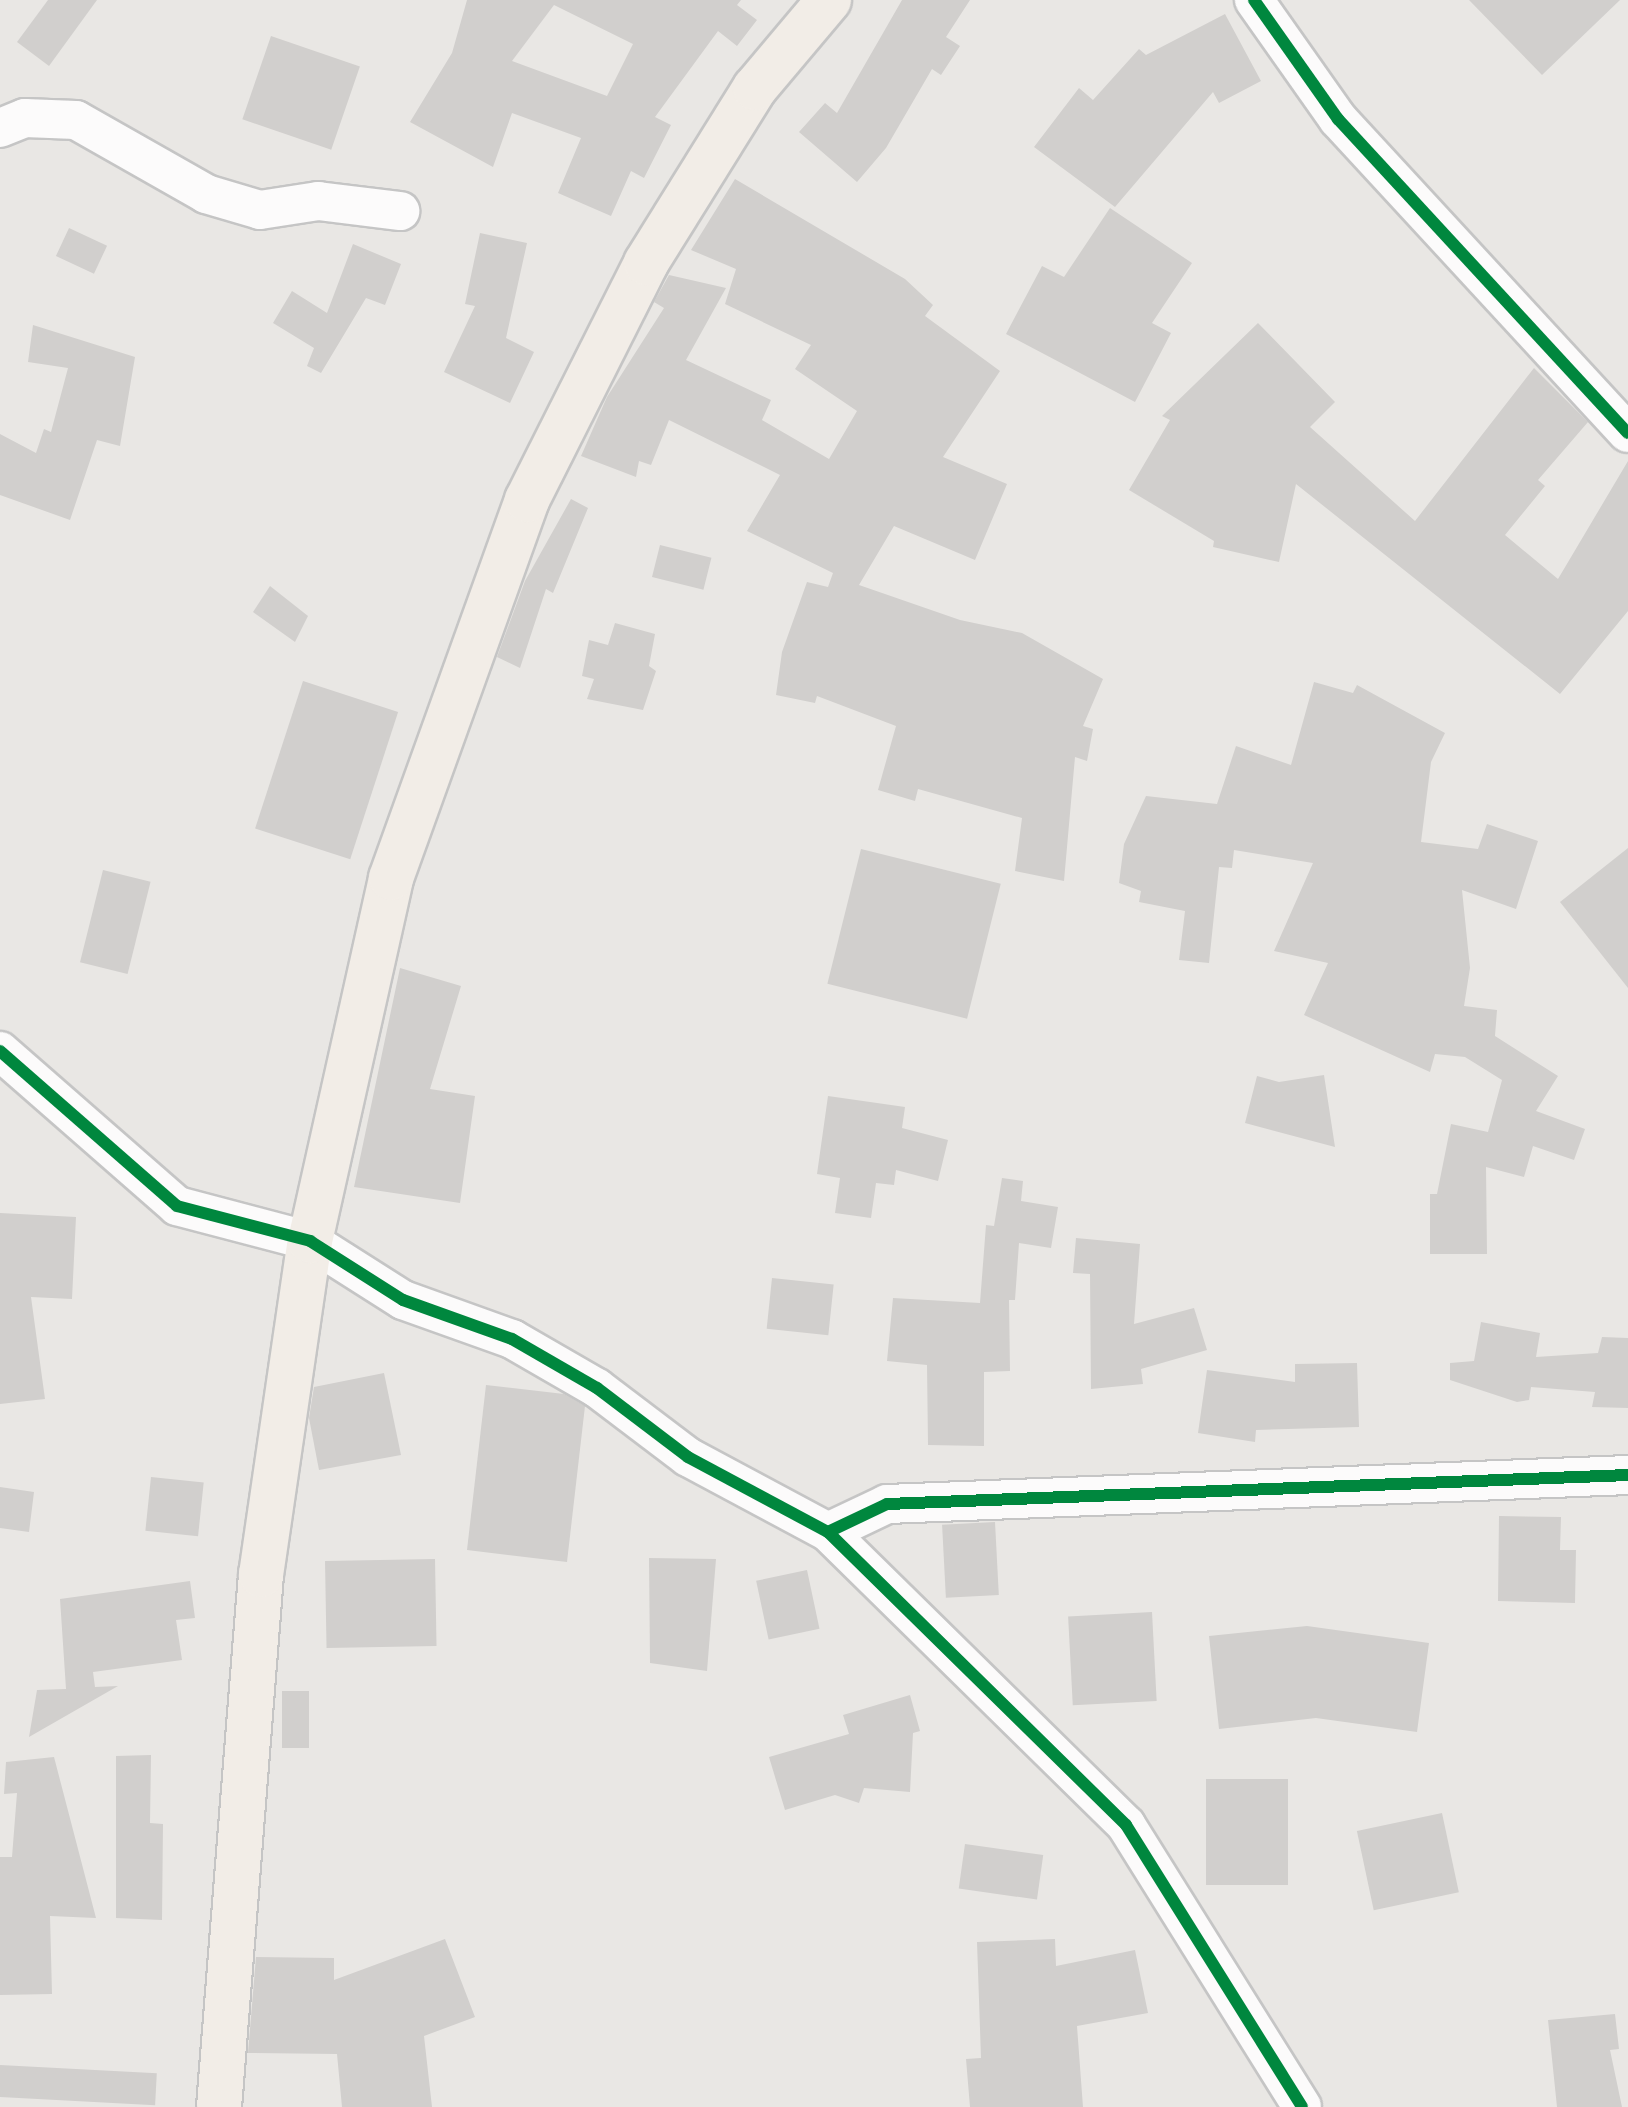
<!DOCTYPE html>
<style>
body{margin:0}
#map{position:relative;width:1628px;height:2107px;overflow:hidden;background:#e9e7e4;font-family:Rubik,sans-serif}
div>[style]{position:absolute}
.building>*{inset:0;background:#d1cfcd;transform-origin:0 0}
.roads{filter:drop-shadow(2px 0 #c5c5c5) drop-shadow(-2px 0 #c5c5c5) drop-shadow(0 2px #c5c5c5) drop-shadow(0 -2px #c5c5c5)}
.minor>*{height:38px;margin:-19px;padding:0 19px;transform-origin:19px;border-radius:19px;background:#fcfbfb}
.major>*{height:44px;margin:-22px;padding:0 22px;transform-origin:22px;border-radius:22px;background:#f2ede7}
.cycleway>*{height:12px;margin:-6px;padding:0 6px;transform-origin:6px;border-radius:6px;background:#00873e}
span{translate:-50% -50%;white-space:nowrap;text-align:center;line-height:1.15;-webkit-text-stroke:7px #fff;paint-order:stroke}
</style>
<div id="map">
<div class="building">
<i style="clip-path:polygon(48px 0,97px 0,49px 66px,17px 42px)"></i>
<i style="clip-path:polygon(evenodd,467px 0,741px 0,737px 5px,757px 20px,737px 46px,718px 31px,655px 117px,671px 125px,644px 178px,631px 171px,611px 216px,558px 193px,581px 138px,512px 113px,493px 167px,410px 122px,452px 53px,467px 0,554px 5px,633px 44px,607px 96px,512px 61px,554px 5px)"></i>
<i style="clip-path:polygon(902px 0,970px 0,946px 37px,960px 46px,941px 75px,932px 69px,886px 148px,857px 182px,799px 132px,825px 103px,837px 113px)"></i>
<i style="clip-path:polygon(1469px 0,1620px 0,1542px 75px)"></i>
<i style="clip-path:polygon(1225px 14px,1261px 81px,1219px 103px,1213px 92px,1115px 207px,1034px 147px,1079px 88px,1093px 100px,1139px 49px,1146px 55px)"></i>
<i style="left:271px;top:36px;width:94px;height:88px;rotate:19deg"></i>
<i style="clip-path:polygon(735px 179px,905px 279px,933px 305px,925px 316px,1000px 371px,943px 457px,1007px 484px,975px 560px,894px 526px,859px 585px,960px 620px,1022px 633px,1103px 679px,1083px 726px,1093px 729px,1087px 761px,1075px 757px,1064px 881px,1015px 871px,1022px 818px,918px 789px,915px 801px,878px 790px,896px 726px,817px 696px,815px 703px,776px 695px,782px 652px,807px 582px,828px 587px,833px 573px,747px 531px,780px 475px,669px 420px,651px 465px,639px 461px,636px 477px,581px 456px,607px 397px,664px 308px,654px 302px,669px 275px,726px 288px,686px 360px,771px 400px,762px 420px,829px 459px,857px 411px,795px 369px,811px 345px,725px 304px,736px 269px,691px 250px)"></i>
<i style="clip-path:polygon(1110px 208px,1192px 263px,1152px 323px,1171px 333px,1135px 402px,1006px 334px,1042px 266px,1064px 277px)"></i>
<i style="left:69px;top:228px;width:42px;height:31px;rotate:25deg"></i>
<i style="clip-path:polygon(480px 233px,527px 243px,506px 338px,534px 352px,510px 403px,444px 372px,475px 306px,465px 304px)"></i>
<i style="clip-path:polygon(353px 244px,401px 264px,385px 305px,366px 298px,321px 373px,307px 366px,314px 348px,273px 323px,292px 291px,327px 313px)"></i>
<i style="clip-path:polygon(1258px 323px,1335px 402px,1310px 427px,1415px 521px,1534px 368px,1588px 422px,1538px 480px,1545px 486px,1505px 535px,1558px 579px,1628px 461px,1628px 611px,1560px 694px,1296px 484px,1279px 562px,1213px 547px,1214px 541px,1129px 490px,1170px 420px,1162px 416px)"></i>
<i style="clip-path:polygon(33px 325px,135px 357px,120px 446px,97px 440px,70px 520px,0 495px,0 434px,36px 453px,44px 429px,51px 432px,68px 368px,28px 362px)"></i>
<i style="clip-path:polygon(571px 499px,588px 508px,553px 593px,546px 589px,520px 668px,497px 657px,525px 581px)"></i>
<i style="left:660px;top:545px;width:53px;height:33px;rotate:14deg"></i>
<i style="clip-path:polygon(270px 586px,308px 616px,295px 642px,253px 612px)"></i>
<i style="clip-path:polygon(615px 623px,655px 634px,649px 666px,656px 671px,643px 710px,587px 699px,594px 679px,582px 676px,589px 640px,608px 645px)"></i>
<i style="left:303px;top:681px;width:100px;height:155px;rotate:18deg"></i>
<i style="clip-path:polygon(1314px 682px,1353px 693px,1357px 685px,1445px 733px,1431px 762px,1421px 842px,1478px 849px,1487px 824px,1538px 841px,1516px 909px,1462px 890px,1470px 968px,1464px 1006px,1497px 1010px,1495px 1036px,1558px 1076px,1536px 1111px,1585px 1129px,1574px 1160px,1533px 1146px,1524px 1177px,1486px 1167px,1487px 1254px,1430px 1254px,1430px 1194px,1437px 1194px,1451px 1124px,1488px 1132px,1502px 1080px,1465px 1057px,1435px 1054px,1430px 1072px,1304px 1015px,1328px 963px,1274px 951px,1313px 863px,1234px 850px,1232px 868px,1219px 867px,1209px 963px,1179px 960px,1185px 911px,1139px 902px,1141px 891px,1119px 883px,1124px 844px,1146px 796px,1217px 804px,1236px 746px,1291px 765px)"></i>
<i style="clip-path:polygon(1628px 848px,1628px 988px,1560px 902px)"></i>
<i style="left:861px;top:849px;width:144px;height:139px;rotate:14deg"></i>
<i style="left:103px;top:870px;width:49px;height:95px;rotate:14deg"></i>
<i style="clip-path:polygon(400px 968px,461px 986px,430px 1089px,475px 1096px,460px 1203px,354px 1187px)"></i>
<i style="clip-path:polygon(1324px 1075px,1335px 1147px,1245px 1123px,1257px 1076px,1279px 1082px)"></i>
<i style="clip-path:polygon(828px 1096px,905px 1107px,902px 1128px,948px 1140px,938px 1181px,896px 1170px,894px 1185px,876px 1183px,871px 1218px,835px 1213px,840px 1178px,817px 1174px)"></i>
<i style="clip-path:polygon(1002px 1178px,1023px 1181px,1021px 1201px,1058px 1207px,1051px 1248px,1019px 1243px,1015px 1300px,1009px 1300px,1010px 1371px,984px 1372px,984px 1446px,928px 1445px,927px 1365px,887px 1361px,893px 1298px,980px 1303px,986px 1225px,994px 1226px)"></i>
<i style="clip-path:polygon(0 1213px,76px 1217px,72px 1299px,31px 1297px,45px 1399px,0 1404px)"></i>
<i style="clip-path:polygon(1076px 1238px,1140px 1244px,1134px 1324px,1194px 1308px,1207px 1350px,1141px 1369px,1143px 1384px,1091px 1389px,1090px 1274px,1073px 1273px)"></i>
<i style="left:772px;top:1278px;width:62px;height:51px;rotate:6deg"></i>
<i style="clip-path:polygon(1481px 1322px,1540px 1333px,1536px 1357px,1598px 1353px,1602px 1337px,1628px 1338px,1628px 1408px,1592px 1407px,1595px 1392px,1531px 1387px,1529px 1400px,1517px 1402px,1450px 1380px,1450px 1363px,1474px 1361px)"></i>
<i style="clip-path:polygon(1357px 1363px,1359px 1427px,1256px 1430px,1255px 1442px,1198px 1433px,1207px 1370px,1295px 1382px,1295px 1364px)"></i>
<i style="clip-path:polygon(384px 1373px,401px 1455px,319px 1470px,309px 1418px,314px 1387px)"></i>
<i style="clip-path:polygon(486px 1385px,564px 1394px,585px 1406px,567px 1562px,467px 1550px)"></i>
<i style="left:151px;top:1477px;width:53px;height:54px;rotate:6deg"></i>
<i style="clip-path:polygon(0 1487px,34px 1492px,29px 1532px,0 1528px)"></i>
<i style="clip-path:polygon(1499px 1516px,1561px 1517px,1560px 1550px,1576px 1550px,1575px 1603px,1498px 1601px)"></i>
<i style="left:995px;top:1522px;width:73px;height:53px;rotate:87deg"></i>
<i style="clip-path:polygon(649px 1558px,716px 1559px,707px 1671px,650px 1663px)"></i>
<i style="left:435px;top:1559px;width:87px;height:110px;rotate:89deg"></i>
<i style="left:807px;top:1570px;width:60px;height:52px;rotate:78deg"></i>
<i style="clip-path:polygon(190px 1581px,195px 1618px,176px 1620px,182px 1660px,93px 1672px,95px 1687px,118px 1686px,29px 1737px,37px 1690px,66px 1689px,60px 1599px)"></i>
<i style="left:1152px;top:1612px;width:89px;height:84px;rotate:87deg"></i>
<i style="clip-path:polygon(1307px 1626px,1429px 1643px,1417px 1732px,1316px 1718px,1219px 1729px,1209px 1636px)"></i>
<i style="left:282px;top:1691px;width:27px;height:57px"></i>
<i style="clip-path:polygon(910px 1695px,920px 1731px,913px 1733px,910px 1792px,864px 1788px,859px 1803px,835px 1795px,785px 1810px,769px 1757px,849px 1734px,843px 1715px)"></i>
<i style="clip-path:polygon(151px 1755px,150px 1823px,163px 1824px,162px 1920px,116px 1918px,116px 1756px)"></i>
<i style="clip-path:polygon(54px 1757px,96px 1918px,50px 1916px,52px 1994px,0 1995px,0 1857px,12px 1857px,17px 1793px,4px 1794px,6px 1762px)"></i>
<i style="left:1206px;top:1779px;width:82px;height:106px"></i>
<i style="left:1442px;top:1813px;width:81px;height:87px;rotate:78deg"></i>
<i style="left:965px;top:1844px;width:79px;height:45px;rotate:8deg"></i>
<i style="clip-path:polygon(445px 1939px,475px 2017px,424px 2036px,432px 2107px,342px 2107px,337px 2054px,248px 2053px,256px 1957px,334px 1958px,334px 1980px)"></i>
<i style="clip-path:polygon(1055px 1939px,1056px 1966px,1135px 1950px,1148px 2013px,1077px 2026px,1083px 2107px,970px 2107px,966px 2059px,981px 2058px,977px 1942px)"></i>
<i style="clip-path:polygon(1615px 2014px,1619px 2049px,1610px 2050px,1622px 2107px,1557px 2107px,1548px 2020px)"></i>
<i style="left:0;top:2065px;width:157px;height:32px;rotate:3deg"></i>
</div>
<div class="roads">
<div class="minor">
<i style="left:1254px;top:0;width:146px;rotate:54.8deg"></i>
<i style="left:1338px;top:119px;width:427px;rotate:47.3deg"></i>
<i style="left:0;top:128px;width:27px;rotate:-22deg"></i>
<i style="left:25px;top:118px;width:51px;rotate:2.2deg"></i>
<i style="left:76px;top:120px;width:150px;rotate:29.6deg"></i>
<i style="left:206px;top:194px;width:56px;rotate:16.5deg"></i>
<i style="left:260px;top:210px;width:59px;rotate:-8.8deg"></i>
<i style="left:318px;top:201px;width:83px;rotate:7deg"></i>
<i style="left:0;top:1051px;width:235px;rotate:41.2deg"></i>
<i style="left:177px;top:1206px;width:138px;rotate:14.7deg"></i>
<i style="left:310px;top:1241px;width:110px;rotate:32.4deg"></i>
<i style="left:403px;top:1300px;width:116px;rotate:19.7deg"></i>
<i style="left:512px;top:1339px;width:98px;rotate:30deg"></i>
<i style="left:597px;top:1388px;width:114px;rotate:37.2deg"></i>
<i style="left:688px;top:1457px;width:159px;rotate:28.2deg"></i>
<i style="left:828px;top:1532px;width:418px;rotate:44.5deg"></i>
<i style="left:1126px;top:1825px;width:332px;rotate:58deg"></i>
<i style="left:828px;top:1532px;width:65px;rotate:-25.4deg"></i>
<i style="left:887px;top:1504px;width:742px;rotate:-2.24deg"></i>
</div>
<div class="major">
<i style="left:219px;top:2107px;width:534px;rotate:-85.49deg"></i>
<i style="left:261px;top:1575px;width:338px;rotate:-81.7deg"></i>
<i style="left:310px;top:1241px;width:372px;rotate:-77.4deg"></i>
<i style="left:391px;top:878px;width:402px;rotate:-70.2deg"></i>
<i style="left:527px;top:500px;width:265px;rotate:-63.3deg"></i>
<i style="left:646px;top:263px;width:206px;rotate:-58.1deg"></i>
<i style="left:755px;top:88px;width:115px;rotate:-49.9deg"></i>
</div>
</div>
<div class="cycleway">
<i style="left:1254px;top:0;width:146px;rotate:54.8deg"></i>
<i style="left:1338px;top:119px;width:427px;rotate:47.3deg"></i>
<i style="left:0;top:1051px;width:235px;rotate:41.2deg"></i>
<i style="left:177px;top:1206px;width:138px;rotate:14.7deg"></i>
<i style="left:310px;top:1241px;width:110px;rotate:32.4deg"></i>
<i style="left:403px;top:1300px;width:116px;rotate:19.7deg"></i>
<i style="left:512px;top:1339px;width:98px;rotate:30deg"></i>
<i style="left:597px;top:1388px;width:114px;rotate:37.2deg"></i>
<i style="left:688px;top:1457px;width:159px;rotate:28.2deg"></i>
<i style="left:828px;top:1532px;width:418px;rotate:44.5deg"></i>
<i style="left:1126px;top:1825px;width:332px;rotate:58deg"></i>
<i style="left:828px;top:1532px;width:65px;rotate:-25.4deg"></i>
<i style="left:887px;top:1504px;width:742px;rotate:-2.24deg"></i>
</div>
</div>
